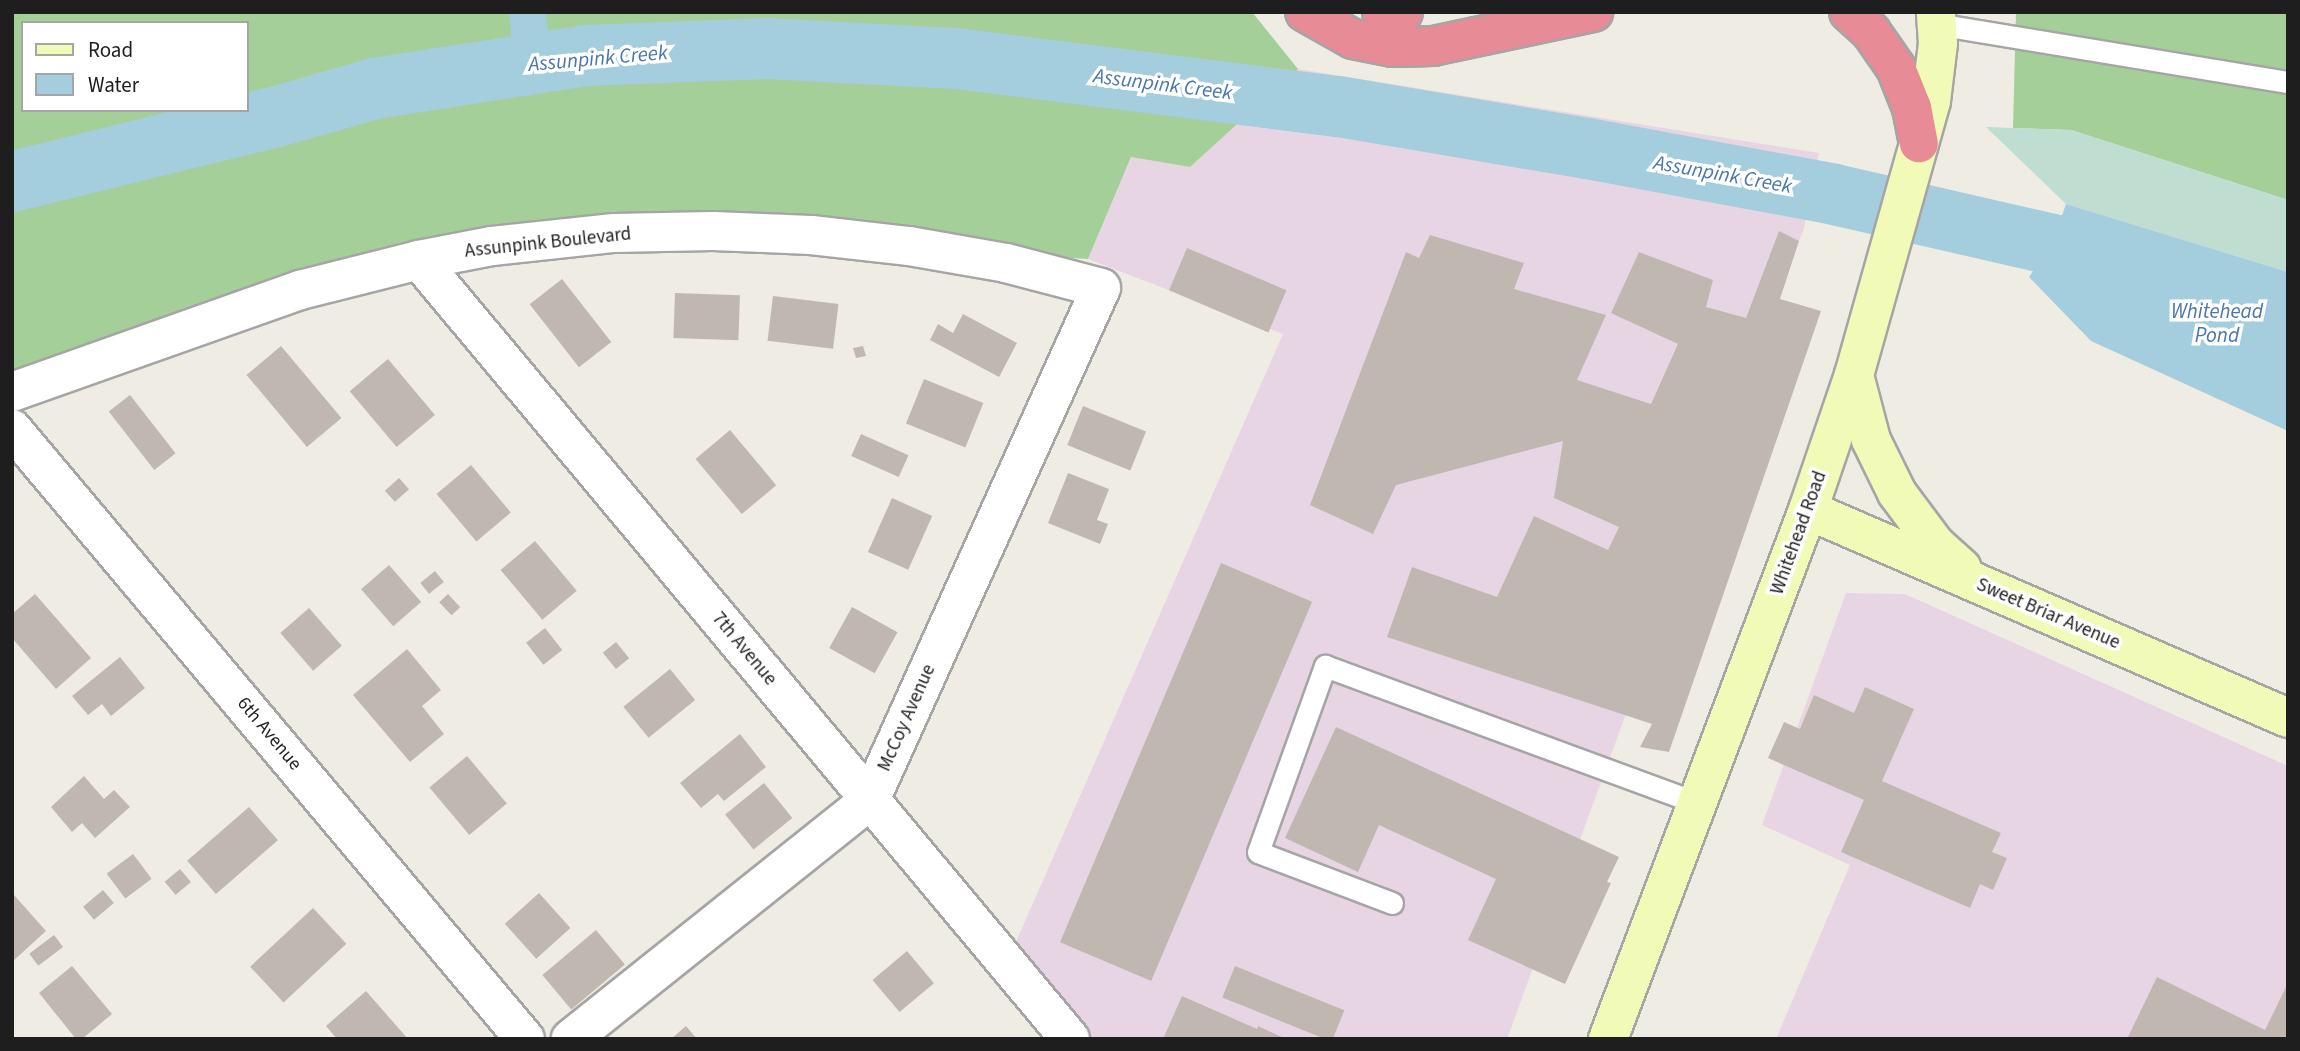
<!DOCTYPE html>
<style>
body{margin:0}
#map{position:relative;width:2300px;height:1051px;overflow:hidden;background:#efece4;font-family:"Source Sans 3",sans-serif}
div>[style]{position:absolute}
.industrial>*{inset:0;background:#e8d5e3}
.forest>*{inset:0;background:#a5cf98}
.wetland>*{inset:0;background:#c0ddd2}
.water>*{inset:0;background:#a4cddd}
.canal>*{height:37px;margin:-18.5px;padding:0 18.5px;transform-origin:18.5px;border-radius:18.5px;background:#a4cddd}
.river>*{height:61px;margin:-30.5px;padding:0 30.5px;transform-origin:30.5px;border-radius:30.5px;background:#a4cddd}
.building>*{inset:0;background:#c0b8b0;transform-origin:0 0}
.roads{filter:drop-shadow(2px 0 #a5a5a5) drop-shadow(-2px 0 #a5a5a5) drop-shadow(0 2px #a5a5a5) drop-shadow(0 -2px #a5a5a5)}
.lane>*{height:21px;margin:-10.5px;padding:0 10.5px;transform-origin:10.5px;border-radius:10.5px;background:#fff}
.street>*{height:38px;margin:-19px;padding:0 19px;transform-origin:19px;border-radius:19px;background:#fff}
.secondary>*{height:38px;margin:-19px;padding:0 19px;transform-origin:19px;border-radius:19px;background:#f2fab7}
.highway>*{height:38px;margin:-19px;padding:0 19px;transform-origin:19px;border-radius:19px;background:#e78b96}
span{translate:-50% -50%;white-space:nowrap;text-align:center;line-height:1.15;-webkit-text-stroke:7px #fff;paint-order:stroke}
.street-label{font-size:19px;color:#1e1e1e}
.water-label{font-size:21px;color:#4a76ae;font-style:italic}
.frame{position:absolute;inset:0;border:14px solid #1e1e1e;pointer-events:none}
.legend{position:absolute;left:21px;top:21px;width:228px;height:91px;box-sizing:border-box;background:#fff;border:2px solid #a5a5a5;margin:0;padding:9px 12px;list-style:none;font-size:21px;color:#1e1e1e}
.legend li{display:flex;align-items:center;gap:14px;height:35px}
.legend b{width:35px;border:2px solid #a5a5a5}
</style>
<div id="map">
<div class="industrial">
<i style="clip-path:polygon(1298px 69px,1819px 153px,1804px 228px,1507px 1039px,1074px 1039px,1008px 960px,1283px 334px,1088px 259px,1131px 157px,1190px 167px)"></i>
<i style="clip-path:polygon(1846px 593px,1905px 594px,2288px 766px,2288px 1039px,1776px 1039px,1850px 865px,1762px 825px)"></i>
</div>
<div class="forest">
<i style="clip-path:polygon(evenodd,12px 12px,1252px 12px,1298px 69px,1190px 167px,1131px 157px,1088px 259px,541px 227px,12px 385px,12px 12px,23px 23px,247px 23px,247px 110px,23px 110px,23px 23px)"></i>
<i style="clip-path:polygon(2016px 12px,2288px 12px,2288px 200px,2071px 130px,2013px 128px)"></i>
</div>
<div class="wetland">
<i style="clip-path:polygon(1986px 127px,2071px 130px,2288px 200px,2288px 272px,2066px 204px)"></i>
</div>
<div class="water">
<i style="clip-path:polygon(2066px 204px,2288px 272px,2288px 431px,2091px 341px,2029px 277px,2052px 244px)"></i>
</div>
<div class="canal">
<i style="left:527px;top:12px;width:51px;rotate:84.4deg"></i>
</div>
<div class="river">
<i style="left:12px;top:181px;width:269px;rotate:-13.8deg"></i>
<i style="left:273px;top:117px;width:105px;rotate:-16deg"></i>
<i style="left:374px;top:88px;width:213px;rotate:-8.9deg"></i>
<i style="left:584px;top:55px;width:181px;rotate:-2.2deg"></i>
<i style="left:765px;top:48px;width:191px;rotate:3deg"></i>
<i style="left:956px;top:58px;width:385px;rotate:7.2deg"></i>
<i style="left:1338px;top:106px;width:253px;rotate:9.6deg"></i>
<i style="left:1587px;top:148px;width:251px;rotate:10.5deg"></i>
<i style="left:1834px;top:194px;width:224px;rotate:12.9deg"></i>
<i style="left:2052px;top:244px;width:83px;rotate:26.6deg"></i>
</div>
<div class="building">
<i style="clip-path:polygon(1779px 231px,1799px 241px,1780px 299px,1821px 311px,1669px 752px,1640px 747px,1652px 724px,1387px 637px,1412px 567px,1497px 597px,1534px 516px,1608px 550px,1619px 527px,1554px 498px,1563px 441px,1396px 485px,1373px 534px,1310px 505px,1406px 252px,1419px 258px,1430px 235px,1524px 263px,1514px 289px,1606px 315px,1577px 380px,1651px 404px,1678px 344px,1611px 313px,1639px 252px,1713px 280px,1706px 307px,1746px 318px)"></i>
<i style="left:1187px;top:248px;width:108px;height:46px;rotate:23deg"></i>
<i style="left:562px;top:279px;width:80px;height:41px;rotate:52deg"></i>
<i style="left:675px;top:293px;width:65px;height:45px;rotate:2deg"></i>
<i style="left:773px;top:296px;width:66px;height:45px;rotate:7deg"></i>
<i style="clip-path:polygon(963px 314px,1017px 343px,999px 377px,930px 340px,938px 324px,953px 333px)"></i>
<i style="left:281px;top:346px;width:94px;height:45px;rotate:50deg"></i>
<i style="clip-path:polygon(863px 346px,866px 356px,856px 358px,853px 348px)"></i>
<i style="left:388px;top:359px;width:73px;height:50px;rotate:50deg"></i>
<i style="left:924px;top:379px;width:64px;height:48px;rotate:22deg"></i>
<i style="left:130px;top:395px;width:74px;height:27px;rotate:52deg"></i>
<i style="left:1083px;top:406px;width:68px;height:42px;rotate:22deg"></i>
<i style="left:730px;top:430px;width:72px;height:45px;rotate:50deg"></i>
<i style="left:861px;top:434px;width:52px;height:24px;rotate:24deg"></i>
<i style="left:471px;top:465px;width:62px;height:45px;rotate:50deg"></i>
<i style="clip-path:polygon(1068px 473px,1109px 489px,1097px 520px,1108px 524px,1100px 544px,1048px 523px)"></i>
<i style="left:399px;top:478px;width:15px;height:19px;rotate:48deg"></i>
<i style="left:892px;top:498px;width:44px;height:59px;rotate:24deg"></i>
<i style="left:535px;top:541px;width:65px;height:45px;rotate:50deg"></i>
<i style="left:1221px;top:563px;width:99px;height:412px;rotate:23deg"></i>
<i style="left:389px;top:565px;width:49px;height:37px;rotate:49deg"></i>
<i style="left:435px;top:571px;width:14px;height:19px;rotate:51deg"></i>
<i style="clip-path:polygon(35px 594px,91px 658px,56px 689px,12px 638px,12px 614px)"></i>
<i style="left:448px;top:594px;width:18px;height:12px;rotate:47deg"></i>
<i style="left:852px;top:607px;width:52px;height:47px;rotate:29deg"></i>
<i style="left:309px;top:608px;width:50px;height:38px;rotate:49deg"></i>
<i style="left:545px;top:628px;width:28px;height:24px;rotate:52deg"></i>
<i style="left:616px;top:642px;width:21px;height:17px;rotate:51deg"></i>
<i style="clip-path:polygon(407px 649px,441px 690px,422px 706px,444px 734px,410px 762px,353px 695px)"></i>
<i style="clip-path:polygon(120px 657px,145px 688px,111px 716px,102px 704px,88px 715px,72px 696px)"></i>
<i style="left:670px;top:669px;width:40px;height:60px;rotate:51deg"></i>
<i style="clip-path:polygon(1865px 687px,1914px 709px,1882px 781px,2001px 833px,1992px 852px,2007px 858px,1993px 890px,1980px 884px,1970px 908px,1841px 852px,1864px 800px,1768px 758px,1784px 722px,1800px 729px,1814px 695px,1854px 713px)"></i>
<i style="clip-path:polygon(1336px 727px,1619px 857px,1607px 882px,1611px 883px,1565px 984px,1468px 940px,1496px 879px,1379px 825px,1358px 872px,1285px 838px)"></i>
<i style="clip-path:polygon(740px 734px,766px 767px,724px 801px,718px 794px,701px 808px,680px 783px)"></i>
<i style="left:467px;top:756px;width:62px;height:49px;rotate:50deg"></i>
<i style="clip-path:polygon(84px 776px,104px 799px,114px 790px,130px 807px,95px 838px,82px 823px,72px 832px,51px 807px)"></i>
<i style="left:764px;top:783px;width:45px;height:50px;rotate:51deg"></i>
<i style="left:249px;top:807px;width:44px;height:82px;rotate:49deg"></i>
<i style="left:133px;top:854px;width:31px;height:33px;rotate:53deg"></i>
<i style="left:180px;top:869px;width:17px;height:20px;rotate:50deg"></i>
<i style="left:103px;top:890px;width:17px;height:26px;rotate:50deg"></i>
<i style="left:539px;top:893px;width:47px;height:46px;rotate:48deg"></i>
<i style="clip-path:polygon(14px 895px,46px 931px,12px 962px,12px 897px)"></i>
<i style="left:313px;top:908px;width:49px;height:86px;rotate:47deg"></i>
<i style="left:596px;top:930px;width:45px;height:70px;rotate:50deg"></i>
<i style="left:54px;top:935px;width:15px;height:31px;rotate:53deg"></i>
<i style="left:907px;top:951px;width:42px;height:45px;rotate:50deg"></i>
<i style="clip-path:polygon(72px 966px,112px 1014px,82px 1039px,76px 1039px,39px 993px)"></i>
<i style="left:1235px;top:966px;width:118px;height:34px;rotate:22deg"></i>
<i style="clip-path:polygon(2157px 977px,2265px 1030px,2288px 983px,2288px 1039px,2127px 1039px)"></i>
<i style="clip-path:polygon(366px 991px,408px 1039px,337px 1039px,326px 1026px)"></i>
<i style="clip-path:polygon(1182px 996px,1257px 1029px,1258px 1026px,1286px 1039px,1163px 1039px)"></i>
<i style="clip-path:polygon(686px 1026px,697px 1039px,671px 1039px)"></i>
</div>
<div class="roads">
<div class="lane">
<i style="left:1937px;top:24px;width:356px;rotate:9.4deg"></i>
<i style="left:1392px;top:903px;width:143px;rotate:-159.2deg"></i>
<i style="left:1258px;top:852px;width:198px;rotate:-70.2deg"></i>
<i style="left:1325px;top:666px;width:396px;rotate:20.2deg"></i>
</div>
<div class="street">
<i style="left:419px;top:260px;width:1015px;rotate:50.11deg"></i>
<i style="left:12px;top:392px;width:306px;rotate:-19.5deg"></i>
<i style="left:300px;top:290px;width:123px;rotate:-14.1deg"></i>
<i style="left:419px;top:260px;width:74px;rotate:-10.9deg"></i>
<i style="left:492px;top:246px;width:123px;rotate:-6.1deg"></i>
<i style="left:614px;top:233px;width:99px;rotate:-1.2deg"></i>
<i style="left:713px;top:231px;width:98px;rotate:2.3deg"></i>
<i style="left:811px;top:235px;width:99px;rotate:6.4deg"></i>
<i style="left:909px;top:246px;width:98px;rotate:9.9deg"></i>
<i style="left:1006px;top:263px;width:98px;rotate:14.7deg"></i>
<i style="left:1101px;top:288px;width:562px;rotate:114.28deg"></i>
<i style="left:870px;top:800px;width:383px;rotate:141.4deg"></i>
<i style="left:12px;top:429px;width:797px;rotate:49.94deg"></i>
</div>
<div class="secondary">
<i style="left:1854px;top:375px;width:67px;rotate:75.3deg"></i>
<i style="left:1871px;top:440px;width:59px;rotate:63.9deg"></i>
<i style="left:1897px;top:493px;width:64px;rotate:53.3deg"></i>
<i style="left:1935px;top:544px;width:36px;rotate:42deg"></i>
<i style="left:1808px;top:510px;width:523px;rotate:23.43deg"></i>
<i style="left:1608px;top:1039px;width:566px;rotate:-69.29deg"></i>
<i style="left:1808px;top:510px;width:143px;rotate:-71.2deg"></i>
<i style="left:1854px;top:375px;width:285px;rotate:-74.3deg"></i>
<i style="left:1931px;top:101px;width:58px;rotate:-83.1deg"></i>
<i style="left:1938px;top:43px;width:31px;rotate:-94deg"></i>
</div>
<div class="highway">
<i style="left:1305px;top:12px;width:55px;rotate:29.4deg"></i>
<i style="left:1353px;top:39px;width:41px;rotate:11.3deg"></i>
<i style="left:1393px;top:47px;width:40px;rotate:-1.4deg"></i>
<i style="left:1433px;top:46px;width:164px;rotate:-12deg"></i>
<i style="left:1382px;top:12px;width:21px"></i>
<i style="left:1849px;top:12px;width:30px;rotate:42deg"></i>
<i style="left:1871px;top:32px;width:44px;rotate:55.2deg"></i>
<i style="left:1896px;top:68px;width:43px;rotate:68.2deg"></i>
<i style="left:1912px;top:108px;width:36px;rotate:79deg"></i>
</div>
</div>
<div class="street-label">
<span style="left:548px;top:243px;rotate:-6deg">Assunpink Boulevard</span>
<span style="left:1799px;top:533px;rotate:-70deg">Whitehead Road</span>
<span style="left:2048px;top:614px;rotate:23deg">Sweet Briar Avenue</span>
<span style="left:744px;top:649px;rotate:50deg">7th Avenue</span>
<span style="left:907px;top:718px;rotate:-66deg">McCoy Avenue</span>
<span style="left:269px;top:734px;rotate:50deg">6th Avenue</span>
</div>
<div class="water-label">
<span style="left:598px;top:58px;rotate:-5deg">Assunpink Creek</span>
<span style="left:1163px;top:84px;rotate:7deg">Assunpink Creek</span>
<span style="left:1723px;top:174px;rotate:10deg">Assunpink Creek</span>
<span style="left:2217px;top:323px">Whitehead<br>Pond</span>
</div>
<div class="frame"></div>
<ul class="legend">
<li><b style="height:9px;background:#f2fab7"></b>Road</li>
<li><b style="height:19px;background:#a4cddd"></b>Water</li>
</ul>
</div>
